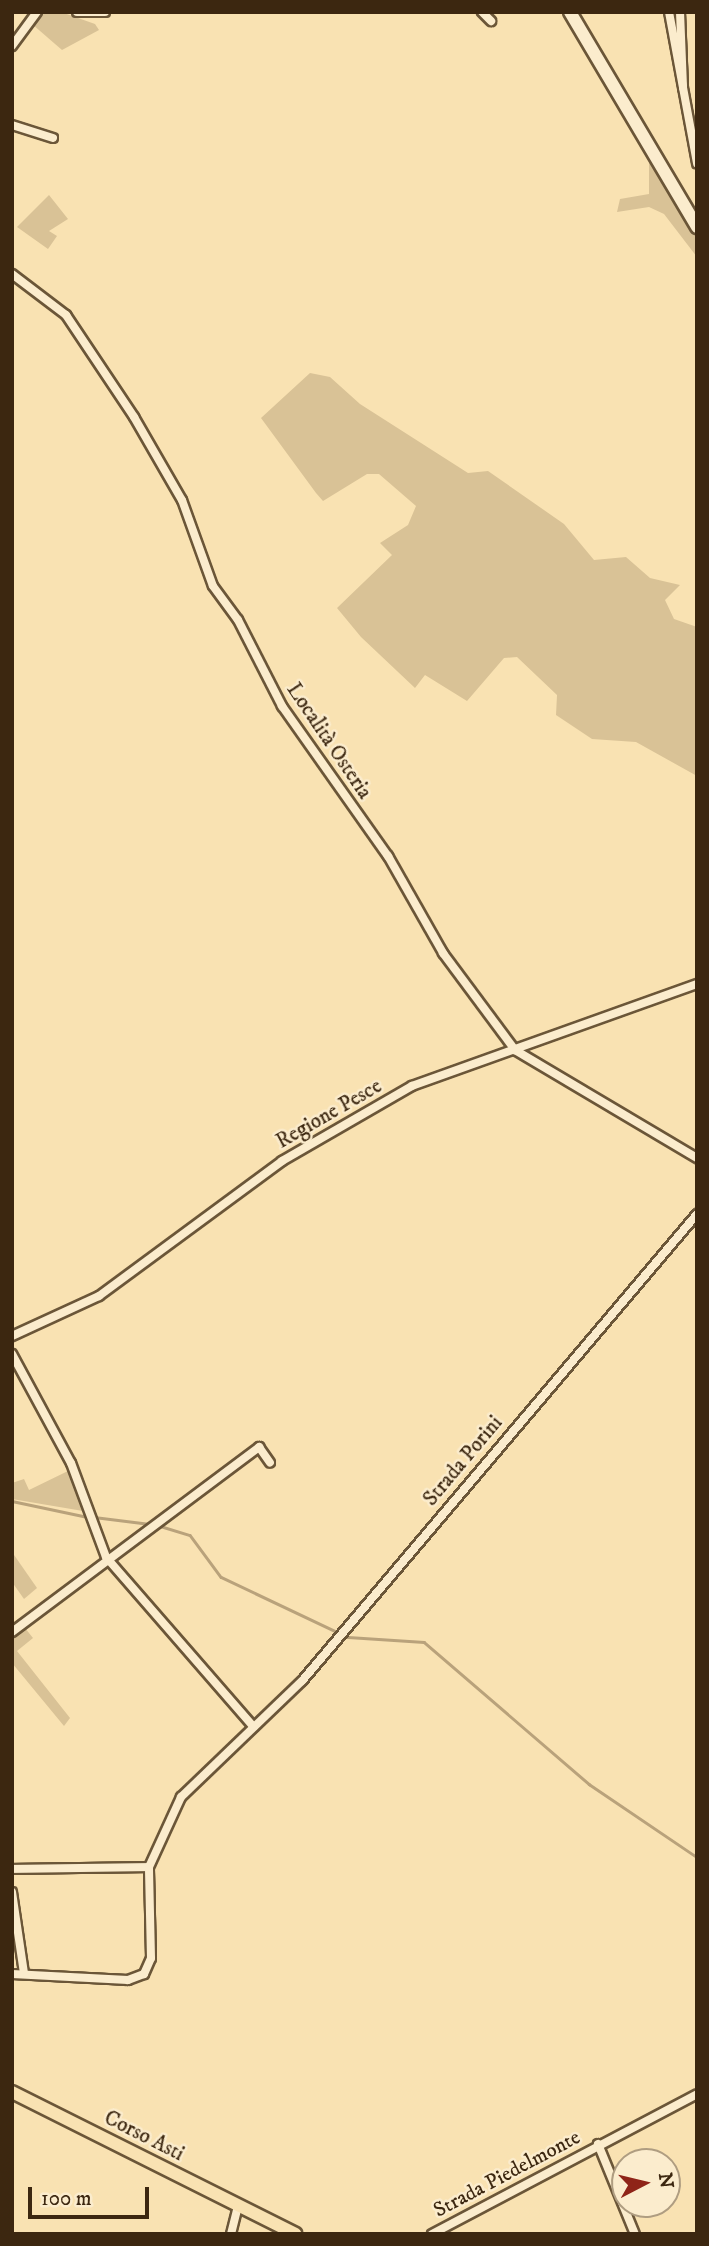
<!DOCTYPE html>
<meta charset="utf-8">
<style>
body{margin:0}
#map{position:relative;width:709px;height:2246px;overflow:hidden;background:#f9e2b2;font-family:"IM FELL DW Pica",serif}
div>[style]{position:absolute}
.green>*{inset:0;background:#d9c296}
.stream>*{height:2.5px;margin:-1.25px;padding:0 1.25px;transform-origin:1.25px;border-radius:1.25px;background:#b9a27b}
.roads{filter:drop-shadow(2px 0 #6b5638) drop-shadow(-2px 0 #6b5638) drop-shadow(0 2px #6b5638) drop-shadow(0 -2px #6b5638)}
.minor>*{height:8px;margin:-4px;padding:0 4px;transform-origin:4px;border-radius:4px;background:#fbeccd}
.secondary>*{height:12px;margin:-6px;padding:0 6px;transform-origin:6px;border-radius:6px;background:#fbeccd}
.primary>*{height:12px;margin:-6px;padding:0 6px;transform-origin:6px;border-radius:6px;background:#f9e2b2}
span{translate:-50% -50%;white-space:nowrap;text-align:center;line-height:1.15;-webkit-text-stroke:5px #fbeccd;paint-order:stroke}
.street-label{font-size:21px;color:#3c2710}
.frame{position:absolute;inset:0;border:14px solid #3c2710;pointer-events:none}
.north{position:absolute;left:611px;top:2148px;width:70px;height:70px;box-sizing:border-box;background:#fbeccd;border:2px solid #af9d81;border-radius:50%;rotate:83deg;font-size:19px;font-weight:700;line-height:28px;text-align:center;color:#3c2710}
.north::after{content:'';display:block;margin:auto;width:24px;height:32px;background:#8f2418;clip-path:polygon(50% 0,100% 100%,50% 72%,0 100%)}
.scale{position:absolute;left:28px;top:2187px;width:121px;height:32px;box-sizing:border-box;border:4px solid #3c2710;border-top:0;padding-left:9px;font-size:21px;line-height:24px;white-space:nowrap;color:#3c2710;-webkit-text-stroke:5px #fbeccd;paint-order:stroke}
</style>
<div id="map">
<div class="green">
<i style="clip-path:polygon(61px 12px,95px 24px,99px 30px,62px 50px,32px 24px,44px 13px)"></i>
<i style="clip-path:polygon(649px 155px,697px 235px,697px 257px,664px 214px,649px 207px,617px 212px,620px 199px,649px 194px)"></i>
<i style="clip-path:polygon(49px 195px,68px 219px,49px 231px,57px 236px,48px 249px,17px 227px)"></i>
<i style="clip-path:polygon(310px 373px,330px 377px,360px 404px,468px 473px,488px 471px,564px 524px,594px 560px,626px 557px,650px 578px,680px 585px,665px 600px,674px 619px,697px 627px,697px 776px,636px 742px,592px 739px,556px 715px,557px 695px,517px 657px,504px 658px,467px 701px,425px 675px,415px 688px,361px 637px,337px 608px,392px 555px,380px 543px,408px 525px,416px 506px,379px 474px,367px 474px,323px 501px,316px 493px,261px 418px)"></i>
<i style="clip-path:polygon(68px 1471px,83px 1511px,12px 1499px,12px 1483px,24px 1479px,29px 1490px)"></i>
<i style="clip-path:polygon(12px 1552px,37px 1588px,24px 1599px,12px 1582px)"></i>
<i style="clip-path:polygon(25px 1628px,33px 1638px,17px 1651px,70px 1718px,64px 1726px,12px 1663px,12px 1638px)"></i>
</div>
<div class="stream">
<i style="left:12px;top:1501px;width:78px;rotate:11.9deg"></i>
<i style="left:94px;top:1517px;width:56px;rotate:7.1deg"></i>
<i style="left:157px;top:1525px;width:34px;rotate:17deg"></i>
<i style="left:190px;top:1535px;width:52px;rotate:53.6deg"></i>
<i style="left:221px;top:1577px;width:140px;rotate:25.3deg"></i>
<i style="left:348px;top:1637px;width:76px;rotate:3.8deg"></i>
<i style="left:424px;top:1642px;width:218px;rotate:40.7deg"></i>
<i style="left:589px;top:1784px;width:130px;rotate:34.1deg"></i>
</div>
<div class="roads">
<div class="minor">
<i style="left:77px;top:12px;width:28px"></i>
<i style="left:482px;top:12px;width:13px;rotate:45deg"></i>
<i style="left:669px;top:12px;width:154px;rotate:79.5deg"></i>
<i style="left:680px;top:12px;width:76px;rotate:87.7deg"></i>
<i style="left:12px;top:46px;width:42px;rotate:-53.7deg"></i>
<i style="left:12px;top:125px;width:43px;rotate:17.6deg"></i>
<i style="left:12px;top:274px;width:68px;rotate:37.2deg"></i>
<i style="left:66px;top:315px;width:123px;rotate:56.3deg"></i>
<i style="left:134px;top:417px;width:96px;rotate:60deg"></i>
<i style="left:182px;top:500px;width:91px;rotate:70.2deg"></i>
<i style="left:213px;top:586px;width:42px;rotate:53.7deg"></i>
<i style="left:238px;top:620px;width:97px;rotate:62.9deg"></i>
<i style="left:282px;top:706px;width:184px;rotate:54.8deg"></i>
<i style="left:388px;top:856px;width:112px;rotate:60.4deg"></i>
<i style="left:443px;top:953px;width:121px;rotate:53.4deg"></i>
<i style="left:515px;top:1050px;width:212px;rotate:30.7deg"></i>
<i style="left:12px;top:1336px;width:96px;rotate:-24.7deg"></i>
<i style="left:99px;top:1296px;width:227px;rotate:-36.4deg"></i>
<i style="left:282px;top:1161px;width:150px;rotate:-30deg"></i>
<i style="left:412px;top:1086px;width:303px;rotate:-19.7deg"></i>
<i style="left:12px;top:1354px;width:124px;rotate:61.6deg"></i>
<i style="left:71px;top:1463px;width:100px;rotate:69.6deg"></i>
<i style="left:106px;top:1557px;width:225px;rotate:49deg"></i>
<i style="left:12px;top:1632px;width:309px;rotate:-36.8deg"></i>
<i style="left:259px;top:1447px;width:19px;rotate:55deg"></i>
<i style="left:12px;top:1869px;width:137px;rotate:-0.8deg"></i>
<i style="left:12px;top:1892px;width:82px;rotate:81.6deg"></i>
<i style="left:12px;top:1974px;width:116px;rotate:3deg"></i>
<i style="left:128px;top:1980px;width:17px;rotate:-21deg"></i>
<i style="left:144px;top:1974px;width:17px;rotate:-66deg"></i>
<i style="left:151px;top:1958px;width:91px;rotate:-91.3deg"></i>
<i style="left:149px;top:1867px;width:77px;rotate:-65.4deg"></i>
<i style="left:181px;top:1797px;width:168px;rotate:-43.8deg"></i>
<i style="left:302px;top:1681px;width:612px;rotate:-49.77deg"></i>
<i style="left:598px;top:2144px;width:97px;rotate:67.7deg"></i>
<i style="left:231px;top:2234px;width:29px;rotate:-76deg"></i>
<i style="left:432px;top:2234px;width:300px;rotate:-27.8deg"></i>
</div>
<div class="secondary">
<i style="left:570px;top:12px;width:250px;rotate:59.4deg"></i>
</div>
<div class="primary">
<i style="left:12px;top:2092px;width:317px;rotate:26.6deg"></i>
</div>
</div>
<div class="street-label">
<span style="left:329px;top:741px;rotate:56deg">Località Osteria</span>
<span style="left:329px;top:1114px;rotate:-30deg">Regione Pesce</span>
<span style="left:463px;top:1461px;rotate:-50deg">Strada Porini</span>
<span style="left:144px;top:2136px;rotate:27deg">Corso Asti</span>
<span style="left:507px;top:2174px;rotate:-28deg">Strada Piedelmonte</span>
</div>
<div class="frame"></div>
<div class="north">N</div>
<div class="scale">100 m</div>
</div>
